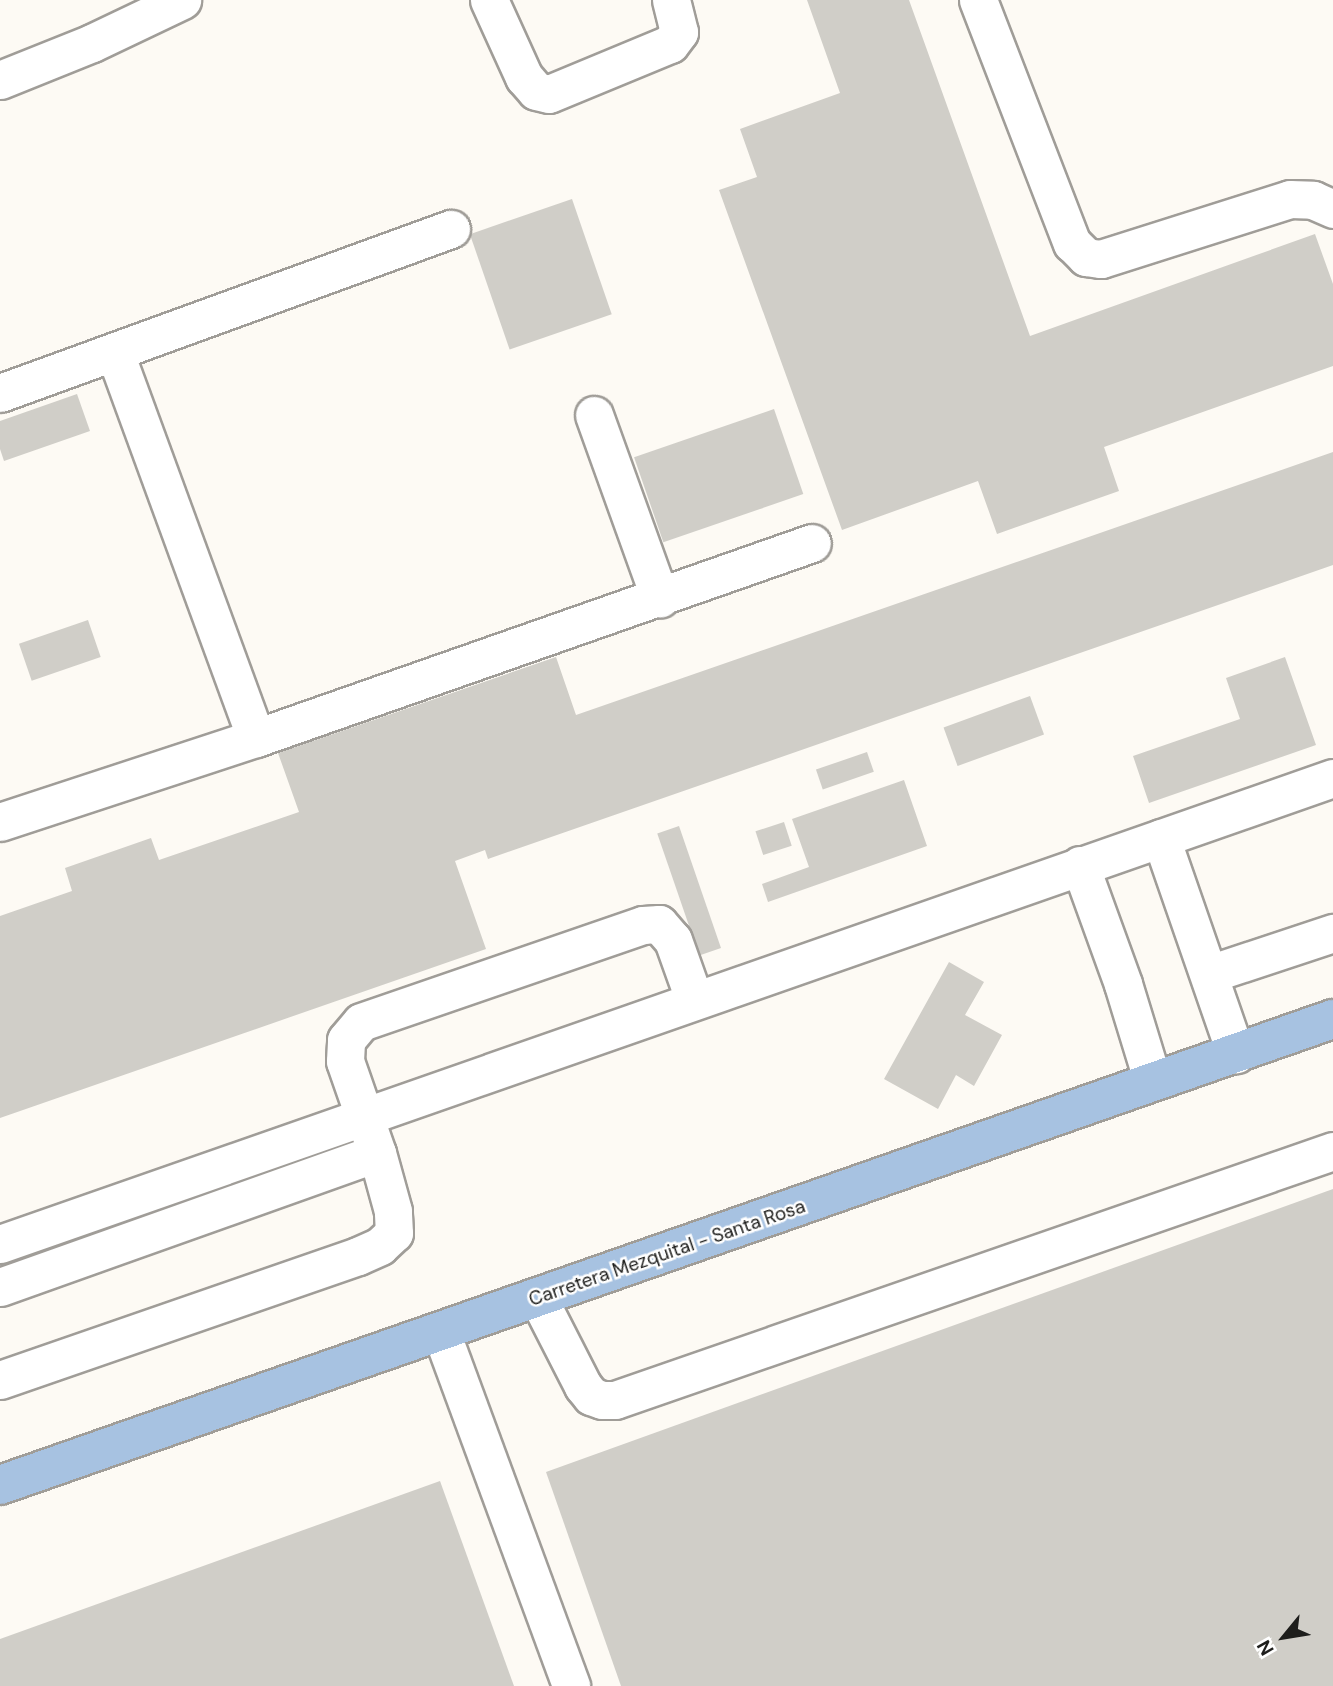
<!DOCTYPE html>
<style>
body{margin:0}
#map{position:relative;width:1333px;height:1686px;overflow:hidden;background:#fdfaf4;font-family:"DM Sans",sans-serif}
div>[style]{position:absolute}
.building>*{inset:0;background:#d0cec8;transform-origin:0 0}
.roads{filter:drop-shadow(2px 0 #a09d98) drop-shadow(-2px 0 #a09d98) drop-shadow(0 2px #a09d98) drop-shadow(0 -2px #a09d98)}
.minor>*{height:37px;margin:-18.5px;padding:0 18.5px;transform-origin:18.5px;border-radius:18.5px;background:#fff}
.major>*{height:38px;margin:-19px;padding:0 19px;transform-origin:19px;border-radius:19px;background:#a7c2e1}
span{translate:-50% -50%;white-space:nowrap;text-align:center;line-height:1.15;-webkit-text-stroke:5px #fff;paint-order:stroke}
.street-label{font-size:19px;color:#1e1e1c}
.north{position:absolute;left:1249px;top:1602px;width:70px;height:70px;-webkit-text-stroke:5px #fff;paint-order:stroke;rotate:240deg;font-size:19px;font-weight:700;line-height:28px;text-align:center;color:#1e1e1c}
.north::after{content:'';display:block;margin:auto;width:24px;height:32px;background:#1e1e1c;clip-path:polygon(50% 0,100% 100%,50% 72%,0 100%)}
</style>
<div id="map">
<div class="building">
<i style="clip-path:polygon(807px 0,909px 0,1030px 336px,1315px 234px,1333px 284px,1333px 366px,1104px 447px,1119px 491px,997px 534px,978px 481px,842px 530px,719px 190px,757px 177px,740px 129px,840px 93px)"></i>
<i style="left:572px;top:199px;width:122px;height:108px;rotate:71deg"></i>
<i style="clip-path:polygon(77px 394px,90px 431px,4px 461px,0 449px,0 421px)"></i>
<i style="left:774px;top:409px;width:90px;height:148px;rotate:71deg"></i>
<i style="clip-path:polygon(1333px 452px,1333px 565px,488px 859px,485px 850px,455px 861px,486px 949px,0 1118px,0 916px,72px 891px,65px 868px,151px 838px,159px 860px,299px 812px,278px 753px,556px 657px,576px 715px)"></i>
<i style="left:88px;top:620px;width:39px;height:73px;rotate:71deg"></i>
<i style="clip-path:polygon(1285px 657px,1316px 745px,1149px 803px,1133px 756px,1240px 719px,1226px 678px)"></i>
<i style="left:1030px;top:696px;width:41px;height:92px;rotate:70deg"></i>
<i style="left:867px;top:752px;width:21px;height:54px;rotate:71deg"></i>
<i style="clip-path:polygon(904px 780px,927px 846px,768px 902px,762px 884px,809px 867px,792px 819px)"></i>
<i style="left:784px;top:822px;width:25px;height:30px;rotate:72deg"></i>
<i style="left:679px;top:826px;width:129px;height:23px;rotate:71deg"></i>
<i style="clip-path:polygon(949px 962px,984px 982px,965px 1015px,1002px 1035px,974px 1086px,956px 1075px,938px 1109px,884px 1079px)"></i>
<i style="clip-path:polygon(1333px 1189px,1333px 1686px,621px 1686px,546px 1472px)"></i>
<i style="clip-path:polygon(440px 1481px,514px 1686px,0 1686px,0 1639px)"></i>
</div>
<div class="roads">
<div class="minor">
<i style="left:489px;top:0;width:85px;rotate:65.6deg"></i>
<i style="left:524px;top:77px;width:18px;rotate:49deg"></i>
<i style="left:536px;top:91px;width:13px;rotate:13deg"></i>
<i style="left:549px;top:94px;width:131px;rotate:-22.5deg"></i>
<i style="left:670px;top:44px;width:15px;rotate:-53deg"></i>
<i style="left:679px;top:32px;width:33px;rotate:-104deg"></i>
<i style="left:978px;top:0;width:261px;rotate:68.9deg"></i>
<i style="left:1072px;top:243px;width:20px;rotate:45deg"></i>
<i style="left:1086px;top:257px;width:15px;rotate:8deg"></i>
<i style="left:1101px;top:259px;width:198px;rotate:-17.6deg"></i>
<i style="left:1290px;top:199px;width:23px;rotate:2deg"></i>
<i style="left:1313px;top:200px;width:22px;rotate:24deg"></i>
<i style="left:0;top:80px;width:99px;rotate:-21.9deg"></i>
<i style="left:92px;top:43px;width:100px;rotate:-25.5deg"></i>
<i style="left:115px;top:353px;width:410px;rotate:69.9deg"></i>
<i style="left:0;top:393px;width:480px;rotate:-20deg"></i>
<i style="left:594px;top:415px;width:195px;rotate:70.2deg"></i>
<i style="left:0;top:822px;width:269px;rotate:-18.2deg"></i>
<i style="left:256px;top:738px;width:589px;rotate:-19.33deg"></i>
<i style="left:1161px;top:838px;width:229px;rotate:70.9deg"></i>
<i style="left:1080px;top:865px;width:127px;rotate:70.1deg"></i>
<i style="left:1123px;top:984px;width:102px;rotate:73deg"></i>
<i style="left:1209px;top:974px;width:131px;rotate:-18.3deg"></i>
<i style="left:0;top:1244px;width:1412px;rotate:-19.27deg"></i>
<i style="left:0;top:1287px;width:400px;rotate:-19.6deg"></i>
<i style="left:538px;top:1298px;width:99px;rotate:62.9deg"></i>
<i style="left:583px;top:1386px;width:13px;rotate:51deg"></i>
<i style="left:591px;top:1396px;width:12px;rotate:20deg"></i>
<i style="left:602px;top:1400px;width:13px"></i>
<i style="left:615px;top:1400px;width:760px;rotate:-19.13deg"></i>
<i style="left:441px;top:1332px;width:377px;rotate:69.8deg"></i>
<i style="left:0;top:1380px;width:379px;rotate:-19.1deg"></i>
<i style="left:358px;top:1256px;width:24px;rotate:-24deg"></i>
<i style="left:380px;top:1246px;width:19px;rotate:-43deg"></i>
<i style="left:394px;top:1233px;width:22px;rotate:-93deg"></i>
<i style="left:393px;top:1211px;width:60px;rotate:-105.4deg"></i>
<i style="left:377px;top:1153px;width:97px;rotate:-109.2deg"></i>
<i style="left:345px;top:1061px;width:21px;rotate:-87deg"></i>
<i style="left:346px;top:1040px;width:23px;rotate:-50deg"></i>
<i style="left:361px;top:1022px;width:298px;rotate:-19deg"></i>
<i style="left:643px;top:925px;width:16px;rotate:-4deg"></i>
<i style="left:659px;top:924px;width:21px;rotate:49deg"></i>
<i style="left:673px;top:940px;width:63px;rotate:70.4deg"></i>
</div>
<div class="major">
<i style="left:0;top:1485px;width:1412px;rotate:-19.27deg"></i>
</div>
</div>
<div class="street-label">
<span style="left:667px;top:1253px;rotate:-19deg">Carretera Mezquital - Santa Rosa</span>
</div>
<div class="north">N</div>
</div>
